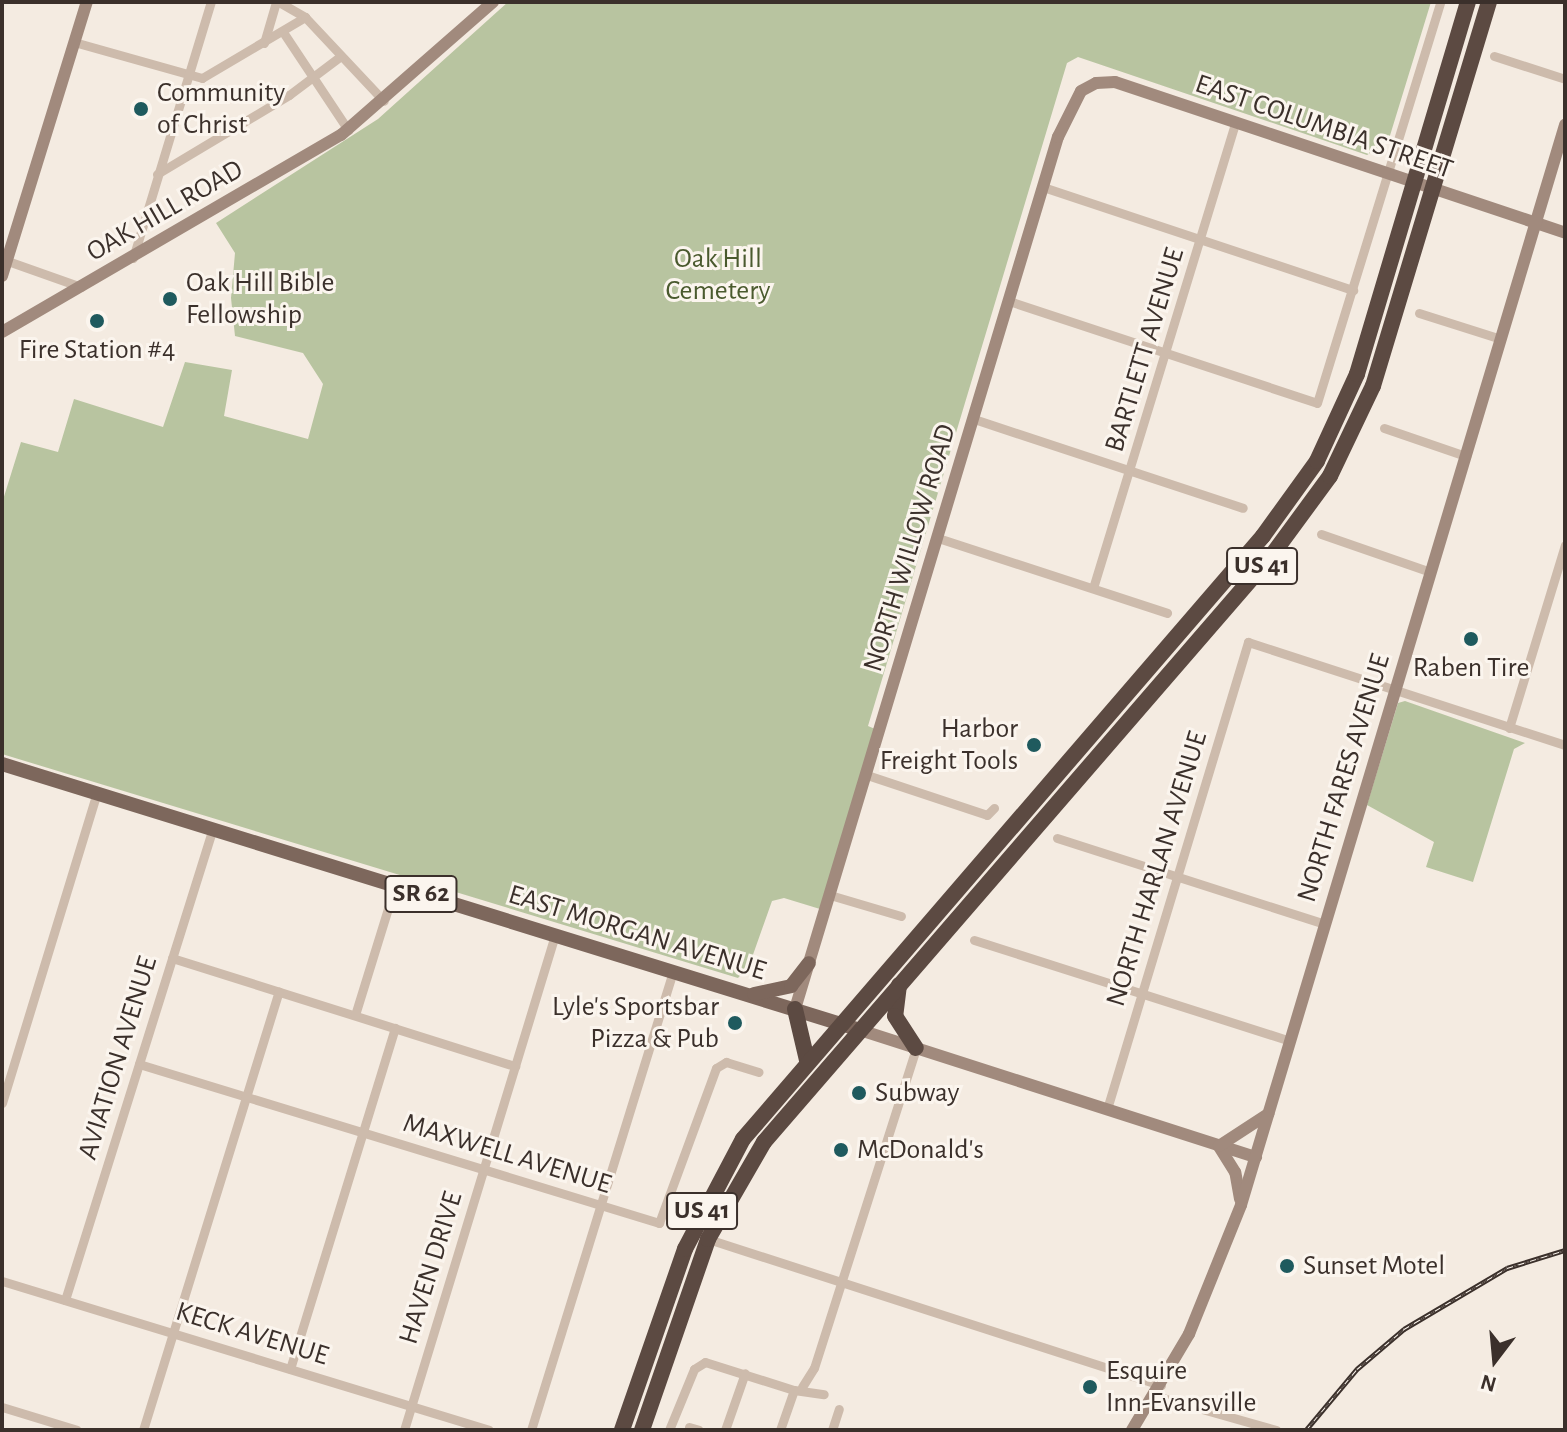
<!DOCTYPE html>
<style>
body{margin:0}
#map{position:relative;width:1567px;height:1432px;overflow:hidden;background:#f4ebe1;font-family:"Alegreya Sans",sans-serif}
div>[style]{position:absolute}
.green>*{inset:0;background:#b8c4a0}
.street>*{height:9px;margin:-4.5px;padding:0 4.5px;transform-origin:4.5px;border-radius:4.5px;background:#cdbbac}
.secondary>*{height:12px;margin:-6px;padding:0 6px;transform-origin:6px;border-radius:6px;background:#a18a7d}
.primary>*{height:14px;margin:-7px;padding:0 7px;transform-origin:7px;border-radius:7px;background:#7d675c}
.highway>*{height:16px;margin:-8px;padding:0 8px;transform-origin:8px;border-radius:8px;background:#5c4a42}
.rail>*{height:5px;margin-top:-2.5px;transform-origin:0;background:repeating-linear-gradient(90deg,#fbf5ee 0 6px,#3b302b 0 12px);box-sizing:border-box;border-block:2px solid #3b302b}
.dots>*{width:22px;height:22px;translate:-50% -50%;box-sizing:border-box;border:4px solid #fbf5ee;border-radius:50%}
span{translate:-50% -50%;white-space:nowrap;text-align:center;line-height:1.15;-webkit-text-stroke:6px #fbf5ee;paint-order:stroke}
.shield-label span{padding:2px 6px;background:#fbf5ee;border:2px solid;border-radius:6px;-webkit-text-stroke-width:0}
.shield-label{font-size:26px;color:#3b302b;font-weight:700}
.poi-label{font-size:28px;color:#3b302b}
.left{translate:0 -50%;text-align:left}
.right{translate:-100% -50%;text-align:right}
.street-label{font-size:28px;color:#3b302b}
.park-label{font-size:28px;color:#4a5a2e}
.frame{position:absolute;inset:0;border:4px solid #3b302b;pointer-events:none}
.north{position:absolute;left:1455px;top:1320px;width:80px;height:80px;-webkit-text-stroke:6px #fbf5ee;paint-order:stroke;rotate:196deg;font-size:22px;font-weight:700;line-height:32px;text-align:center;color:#3b302b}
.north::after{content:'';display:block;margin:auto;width:28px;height:36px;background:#3b302b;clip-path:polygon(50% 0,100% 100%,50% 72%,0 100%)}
</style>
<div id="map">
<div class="green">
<i style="clip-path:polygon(508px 2px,1431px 2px,1388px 142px,1367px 155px,1078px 57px,1067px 63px,868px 726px,875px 729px,820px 909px,784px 898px,772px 901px,749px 966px,738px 978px,2px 754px,2px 503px,21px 442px,58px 452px,74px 399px,163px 427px,185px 362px,232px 370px,224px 416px,308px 439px,323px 384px,303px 353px,235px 336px,231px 298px,235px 253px,216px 223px,378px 119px)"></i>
<i style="clip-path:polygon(1405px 701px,1525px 743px,1514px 749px,1473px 882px,1426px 867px,1434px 842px,1367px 805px,1398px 703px)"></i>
</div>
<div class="street">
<i style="left:279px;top:2px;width:30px;rotate:30deg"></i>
<i style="left:283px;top:32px;width:118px;rotate:56.4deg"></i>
<i style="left:74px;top:42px;width:133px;rotate:15.7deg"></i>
<i style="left:202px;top:78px;width:120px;rotate:-30.6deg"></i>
<i style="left:305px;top:17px;width:115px;rotate:46.8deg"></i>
<i style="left:264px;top:43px;width:43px;rotate:-73.7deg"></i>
<i style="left:1494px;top:56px;width:75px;rotate:17.9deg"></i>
<i style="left:157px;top:174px;width:154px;rotate:-30.9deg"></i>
<i style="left:289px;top:95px;width:65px;rotate:-36.9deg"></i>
<i style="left:1043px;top:187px;width:327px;rotate:18.4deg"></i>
<i style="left:133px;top:258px;width:268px;rotate:-73.1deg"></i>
<i style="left:2px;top:259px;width:84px;rotate:19.5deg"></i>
<i style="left:1009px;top:301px;width:324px;rotate:18.3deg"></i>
<i style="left:1317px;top:403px;width:419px;rotate:-72.9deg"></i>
<i style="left:1419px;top:313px;width:86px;rotate:17.6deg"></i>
<i style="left:974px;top:419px;width:283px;rotate:18.3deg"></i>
<i style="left:1384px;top:428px;width:87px;rotate:18.9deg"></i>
<i style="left:1321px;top:534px;width:116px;rotate:19.1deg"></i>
<i style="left:938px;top:538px;width:241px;rotate:18.1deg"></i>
<i style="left:1093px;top:588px;width:486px;rotate:-73deg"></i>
<i style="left:1509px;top:728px;width:191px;rotate:-73deg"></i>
<i style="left:867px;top:775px;width:126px;rotate:18.4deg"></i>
<i style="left:987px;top:815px;width:10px;rotate:-45deg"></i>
<i style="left:1057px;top:838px;width:281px;rotate:17.8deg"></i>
<i style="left:830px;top:895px;width:74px;rotate:16.5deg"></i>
<i style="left:974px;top:940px;width:332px;rotate:17.7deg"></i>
<i style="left:172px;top:958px;width:360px;rotate:17.5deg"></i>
<i style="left:355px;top:1015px;width:135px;rotate:-72.8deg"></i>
<i style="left:139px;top:1064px;width:544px;rotate:17deg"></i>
<i style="left:659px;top:1223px;width:165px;rotate:-69.8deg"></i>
<i style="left:716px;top:1068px;width:12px;rotate:-31deg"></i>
<i style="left:726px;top:1062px;width:34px;rotate:17deg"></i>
<i style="left:2px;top:1103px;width:324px;rotate:-73deg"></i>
<i style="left:1107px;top:1109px;width:488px;rotate:-73.2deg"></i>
<i style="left:1248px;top:642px;width:333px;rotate:18deg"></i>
<i style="left:708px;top:1239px;width:476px;rotate:17.9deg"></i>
<i style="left:2px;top:1281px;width:509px;rotate:17.01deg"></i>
<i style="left:65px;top:1300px;width:494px;rotate:-72.6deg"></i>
<i style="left:290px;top:1369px;width:357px;rotate:-72.9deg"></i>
<i style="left:802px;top:1387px;width:22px;rotate:-58deg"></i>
<i style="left:814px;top:1368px;width:336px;rotate:-72.3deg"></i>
<i style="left:1156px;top:1396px;width:125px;rotate:15.8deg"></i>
<i style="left:2px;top:1407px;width:78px;rotate:17deg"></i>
<i style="left:689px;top:1427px;width:10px;rotate:17deg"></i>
<i style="left:143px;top:1430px;width:459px;rotate:-72.8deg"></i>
<i style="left:404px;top:1430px;width:518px;rotate:-73.04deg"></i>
<i style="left:531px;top:1430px;width:480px;rotate:-72.8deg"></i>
<i style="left:669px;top:1430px;width:66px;rotate:-67.7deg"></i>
<i style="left:694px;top:1369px;width:13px;rotate:-32deg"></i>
<i style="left:705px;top:1362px;width:93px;rotate:17.5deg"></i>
<i style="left:794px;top:1390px;width:30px;rotate:8deg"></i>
<i style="left:725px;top:1430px;width:60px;rotate:-70.7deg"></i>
<i style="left:780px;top:1430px;width:42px;rotate:-70.7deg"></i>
<i style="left:832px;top:1430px;width:22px;rotate:-72deg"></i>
</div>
<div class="secondary">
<i style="left:2px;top:276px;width:287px;rotate:-72.8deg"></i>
<i style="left:2px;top:332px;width:392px;rotate:-30.2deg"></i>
<i style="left:341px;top:135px;width:202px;rotate:-41.2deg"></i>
<i style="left:795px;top:1009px;width:911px;rotate:-73.22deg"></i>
<i style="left:1058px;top:137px;width:51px;rotate:-63.4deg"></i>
<i style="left:1081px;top:91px;width:17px;rotate:-28deg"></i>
<i style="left:1096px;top:83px;width:19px;rotate:-3deg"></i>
<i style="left:1115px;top:82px;width:475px;rotate:18.5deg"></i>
<i style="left:860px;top:1030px;width:416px;rotate:17.8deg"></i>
<i style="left:1240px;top:1199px;width:27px;rotate:-100deg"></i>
<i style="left:1235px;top:1172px;width:31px;rotate:-122deg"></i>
<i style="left:1219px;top:1146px;width:59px;rotate:-33.1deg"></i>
<i style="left:1132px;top:1430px;width:112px;rotate:-59.3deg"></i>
<i style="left:1189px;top:1334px;width:139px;rotate:-68deg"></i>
<i style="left:1241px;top:1205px;width:1128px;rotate:-73.3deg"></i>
</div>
<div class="primary">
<i style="left:2px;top:764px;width:898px;rotate:17.22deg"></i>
<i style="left:754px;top:994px;width:38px;rotate:-12deg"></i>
<i style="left:791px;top:986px;width:29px;rotate:-52deg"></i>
</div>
<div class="highway">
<i style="left:899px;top:985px;width:31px;rotate:97deg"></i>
<i style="left:895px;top:1016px;width:38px;rotate:57deg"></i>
<i style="left:795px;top:1009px;width:52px;rotate:76.8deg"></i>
<i style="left:622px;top:1430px;width:192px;rotate:-70.8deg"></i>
<i style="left:685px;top:1249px;width:124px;rotate:-62.2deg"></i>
<i style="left:743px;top:1139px;width:796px;rotate:-49.23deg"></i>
<i style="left:1263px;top:536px;width:92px;rotate:-54.2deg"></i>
<i style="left:1317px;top:461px;width:96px;rotate:-65.3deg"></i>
<i style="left:1357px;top:374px;width:388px;rotate:-73.4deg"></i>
<i style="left:642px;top:1430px;width:202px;rotate:-70.9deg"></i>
<i style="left:708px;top:1239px;width:112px;rotate:-60deg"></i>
<i style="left:764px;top:1142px;width:776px;rotate:-49.13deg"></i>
<i style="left:1272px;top:555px;width:98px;rotate:-53.7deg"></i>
<i style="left:1330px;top:476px;width:100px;rotate:-64.5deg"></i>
<i style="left:1373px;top:386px;width:401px;rotate:-73.2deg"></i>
</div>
<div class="rail">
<i style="left:1306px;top:1430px;width:80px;rotate:-50.1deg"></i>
<i style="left:1357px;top:1369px;width:62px;rotate:-40.4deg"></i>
<i style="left:1404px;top:1329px;width:120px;rotate:-30.6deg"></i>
<i style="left:1507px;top:1268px;width:61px;rotate:-17.2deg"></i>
</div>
<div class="dots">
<i style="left:141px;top:109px;background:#1f5a5e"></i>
<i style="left:170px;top:299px;background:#1f5a5e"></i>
<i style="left:97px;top:321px;background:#1f5a5e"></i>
<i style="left:1471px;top:639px;background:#1f5a5e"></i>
<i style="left:1034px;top:745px;background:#1f5a5e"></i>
<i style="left:735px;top:1023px;background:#1f5a5e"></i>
<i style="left:859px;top:1093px;background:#1f5a5e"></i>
<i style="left:841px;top:1150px;background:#1f5a5e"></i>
<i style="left:1287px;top:1266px;background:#1f5a5e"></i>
<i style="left:1090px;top:1387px;background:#1f5a5e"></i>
</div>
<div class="shield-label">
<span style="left:1262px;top:566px">US 41</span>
<span style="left:421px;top:894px">SR 62</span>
<span style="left:702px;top:1211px">US 41</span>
</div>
<div class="poi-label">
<span class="left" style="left:157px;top:109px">Community<br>of Christ</span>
<span class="left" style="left:186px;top:299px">Oak Hill Bible<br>Fellowship</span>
<span style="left:97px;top:350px">Fire Station #4</span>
<span style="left:1471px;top:668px">Raben Tire</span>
<span class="right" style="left:1018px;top:745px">Harbor<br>Freight Tools</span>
<span class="right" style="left:719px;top:1023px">Lyle's Sportsbar<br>Pizza &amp; Pub</span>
<span class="left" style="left:875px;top:1093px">Subway</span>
<span class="left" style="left:857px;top:1150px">McDonald's</span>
<span class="left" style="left:1303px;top:1266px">Sunset Motel</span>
<span class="left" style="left:1106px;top:1387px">Esquire<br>Inn-Evansville</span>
</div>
<div class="street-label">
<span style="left:1324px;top:127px;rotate:19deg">EAST COLUMBIA STREET</span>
<span style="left:165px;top:211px;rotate:-30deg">OAK HILL ROAD</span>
<span style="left:1145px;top:350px;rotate:-73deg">BARTLETT AVENUE</span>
<span style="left:910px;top:548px;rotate:-73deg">NORTH WILLOW ROAD</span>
<span style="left:1344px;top:778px;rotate:-73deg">NORTH FARES AVENUE</span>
<span style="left:1157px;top:869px;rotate:-73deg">NORTH HARLAN AVENUE</span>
<span style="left:637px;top:933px;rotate:17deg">EAST MORGAN AVENUE</span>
<span style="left:118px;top:1058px;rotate:-73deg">AVIATION AVENUE</span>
<span style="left:507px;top:1154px;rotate:17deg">MAXWELL AVENUE</span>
<span style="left:431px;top:1268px;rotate:-73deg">HAVEN DRIVE</span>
<span style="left:252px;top:1334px;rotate:17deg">KECK AVENUE</span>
</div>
<div class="park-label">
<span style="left:718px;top:275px">Oak Hill<br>Cemetery</span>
</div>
<div class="frame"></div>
<div class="north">N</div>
</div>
